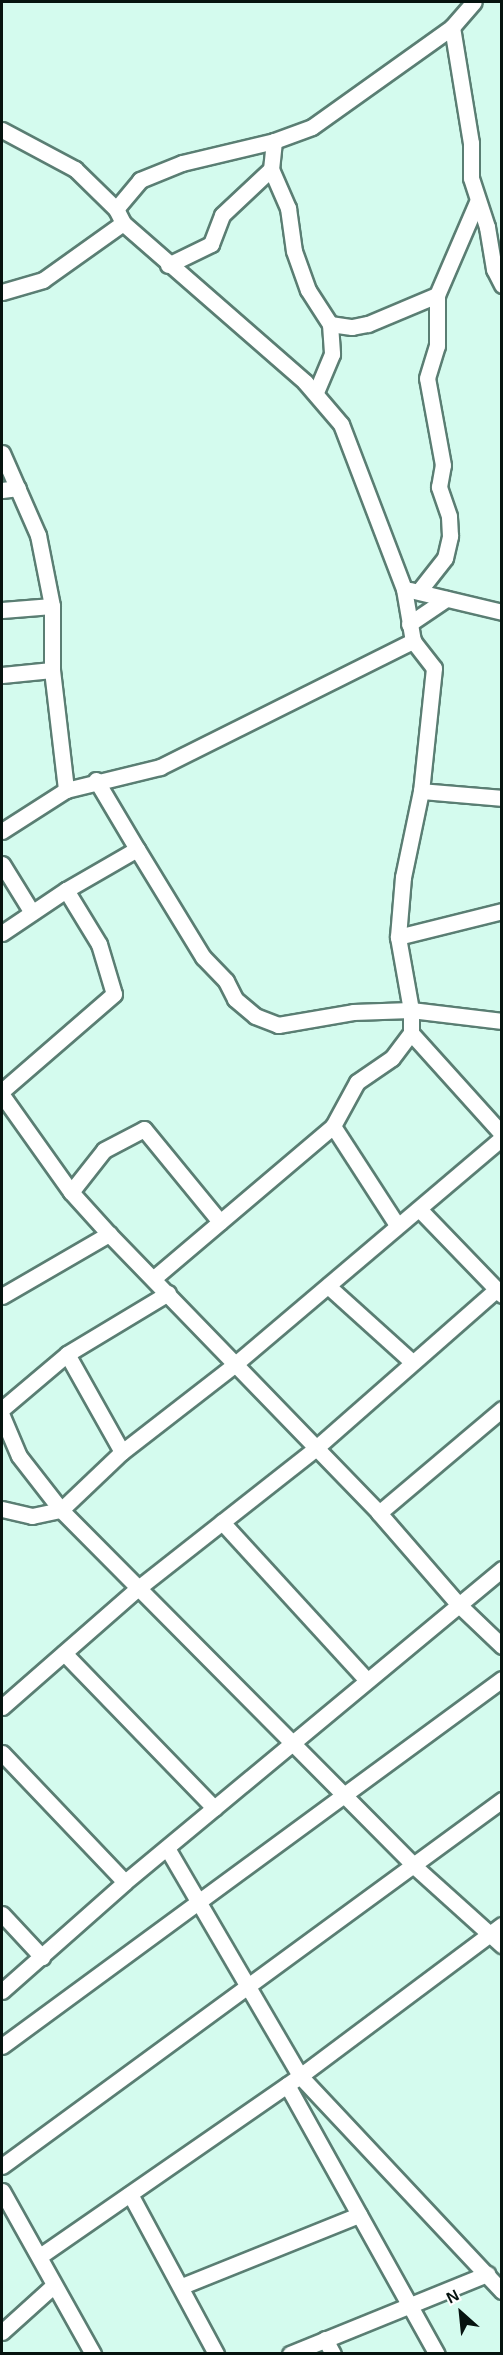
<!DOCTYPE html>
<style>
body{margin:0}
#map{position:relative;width:503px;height:2355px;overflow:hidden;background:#d4fbee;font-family:Arial,sans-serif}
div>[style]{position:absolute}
.roads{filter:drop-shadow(2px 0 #5a7e73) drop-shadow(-2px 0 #5a7e73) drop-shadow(0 2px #5a7e73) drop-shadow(0 -2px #5a7e73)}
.minor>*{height:15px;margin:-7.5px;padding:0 7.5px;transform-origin:7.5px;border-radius:7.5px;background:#fff}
span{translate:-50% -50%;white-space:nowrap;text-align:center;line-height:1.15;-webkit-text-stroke:4.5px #fff;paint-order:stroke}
.frame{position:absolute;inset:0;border:3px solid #06130f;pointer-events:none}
.north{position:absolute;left:431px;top:2283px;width:60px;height:60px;-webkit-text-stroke:4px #fff;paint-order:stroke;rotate:333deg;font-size:16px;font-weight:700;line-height:24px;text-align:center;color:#06130f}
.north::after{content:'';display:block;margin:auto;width:21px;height:27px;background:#06130f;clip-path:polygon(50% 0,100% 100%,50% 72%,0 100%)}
</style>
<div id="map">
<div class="roads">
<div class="minor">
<i style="left:452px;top:27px;width:118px;rotate:80.7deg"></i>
<i style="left:471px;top:143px;width:35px;rotate:90deg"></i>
<i style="left:471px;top:178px;width:52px;rotate:71.9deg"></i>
<i style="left:487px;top:227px;width:43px;rotate:80.5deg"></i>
<i style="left:494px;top:269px;width:18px;rotate:63deg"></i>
<i style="left:2px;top:130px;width:83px;rotate:28.1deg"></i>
<i style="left:75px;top:169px;width:57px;rotate:44.3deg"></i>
<i style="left:116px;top:209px;width:16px;rotate:63deg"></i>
<i style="left:123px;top:223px;width:242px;rotate:41.1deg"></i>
<i style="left:305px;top:382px;width:55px;rotate:49.4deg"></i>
<i style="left:341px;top:424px;width:177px;rotate:69.1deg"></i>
<i style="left:404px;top:589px;width:53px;rotate:80.2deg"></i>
<i style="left:413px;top:641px;width:34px;rotate:52deg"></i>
<i style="left:434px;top:668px;width:124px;rotate:96deg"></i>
<i style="left:421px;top:791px;width:88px;rotate:101.8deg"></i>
<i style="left:403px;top:877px;width:60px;rotate:94.8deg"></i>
<i style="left:398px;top:937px;width:74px;rotate:79.9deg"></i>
<i style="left:411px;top:1010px;width:23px;rotate:90deg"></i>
<i style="left:411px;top:1033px;width:136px;rotate:48deg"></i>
<i style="left:274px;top:141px;width:28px;rotate:96deg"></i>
<i style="left:271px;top:169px;width:43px;rotate:66.4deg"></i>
<i style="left:288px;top:208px;width:43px;rotate:82.1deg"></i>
<i style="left:294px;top:251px;width:41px;rotate:70.3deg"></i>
<i style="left:308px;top:290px;width:40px;rotate:57.1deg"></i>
<i style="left:330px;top:324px;width:30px;rotate:86deg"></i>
<i style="left:332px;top:354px;width:41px;rotate:112.8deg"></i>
<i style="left:116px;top:209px;width:38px;rotate:-50deg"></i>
<i style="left:140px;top:180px;width:45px;rotate:-22deg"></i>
<i style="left:182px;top:163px;width:95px;rotate:-13.4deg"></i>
<i style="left:274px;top:141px;width:40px;rotate:-20.2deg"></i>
<i style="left:312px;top:127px;width:172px;rotate:-35.5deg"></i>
<i style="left:452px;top:27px;width:33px;rotate:-49deg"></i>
<i style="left:168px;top:265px;width:48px;rotate:-26deg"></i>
<i style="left:211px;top:244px;width:31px;rotate:-69deg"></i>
<i style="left:222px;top:215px;width:67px;rotate:-43.2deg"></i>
<i style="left:2px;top:292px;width:43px;rotate:-16.3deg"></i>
<i style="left:43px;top:280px;width:98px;rotate:-35.5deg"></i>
<i style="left:330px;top:324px;width:22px;rotate:8deg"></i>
<i style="left:352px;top:327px;width:16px;rotate:-11deg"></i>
<i style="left:368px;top:324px;width:75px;rotate:-22.8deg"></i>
<i style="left:2px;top:453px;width:90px;rotate:66.3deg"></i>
<i style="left:38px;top:535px;width:72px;rotate:78.8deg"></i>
<i style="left:52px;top:606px;width:64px;rotate:90deg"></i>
<i style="left:52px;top:670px;width:121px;rotate:83.3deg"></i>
<i style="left:66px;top:790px;width:76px;rotate:147.4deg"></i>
<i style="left:2px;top:490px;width:16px;rotate:-7deg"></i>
<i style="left:410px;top:590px;width:95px;rotate:13.4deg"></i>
<i style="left:419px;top:591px;width:42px;rotate:-51.8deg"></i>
<i style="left:445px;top:558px;width:23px;rotate:-77deg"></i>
<i style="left:450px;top:536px;width:20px;rotate:-93deg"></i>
<i style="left:449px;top:516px;width:31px;rotate:-109deg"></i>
<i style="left:439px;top:487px;width:22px;rotate:-80deg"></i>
<i style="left:443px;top:465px;width:88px;rotate:-100.4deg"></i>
<i style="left:427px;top:378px;width:34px;rotate:-73deg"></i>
<i style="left:437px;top:346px;width:51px;rotate:-90deg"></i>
<i style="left:437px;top:295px;width:101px;rotate:-66.7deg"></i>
<i style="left:2px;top:610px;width:50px;rotate:-4.6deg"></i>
<i style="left:409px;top:624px;width:45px;rotate:-34deg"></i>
<i style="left:2px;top:675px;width:50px;rotate:-5.7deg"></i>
<i style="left:96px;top:780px;width:80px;rotate:59.3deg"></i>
<i style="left:66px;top:790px;width:97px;rotate:-13.7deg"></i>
<i style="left:160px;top:767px;width:283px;rotate:-26.5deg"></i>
<i style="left:421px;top:791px;width:81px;rotate:4.9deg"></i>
<i style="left:2px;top:864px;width:55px;rotate:58.3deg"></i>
<i style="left:66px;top:890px;width:82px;rotate:-30deg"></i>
<i style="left:137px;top:849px;width:127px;rotate:58.6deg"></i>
<i style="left:203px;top:957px;width:33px;rotate:46deg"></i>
<i style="left:226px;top:981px;width:20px;rotate:63deg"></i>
<i style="left:235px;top:999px;width:26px;rotate:40deg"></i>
<i style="left:255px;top:1016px;width:25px;rotate:21deg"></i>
<i style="left:278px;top:1025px;width:76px;rotate:-9.8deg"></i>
<i style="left:353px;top:1012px;width:58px;rotate:-2deg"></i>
<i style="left:411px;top:1010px;width:92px;rotate:6.9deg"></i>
<i style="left:2px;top:933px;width:77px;rotate:-33.9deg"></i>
<i style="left:66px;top:890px;width:63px;rotate:58.6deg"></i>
<i style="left:99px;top:944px;width:52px;rotate:73.3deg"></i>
<i style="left:114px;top:994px;width:148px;rotate:139.1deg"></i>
<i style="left:398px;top:937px;width:107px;rotate:-14deg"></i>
<i style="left:2px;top:1095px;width:119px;rotate:54.6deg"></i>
<i style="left:71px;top:1192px;width:57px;rotate:47.9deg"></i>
<i style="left:109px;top:1234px;width:388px;rotate:45.9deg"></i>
<i style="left:379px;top:1513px;width:121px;rotate:49deg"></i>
<i style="left:458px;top:1604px;width:61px;rotate:43.7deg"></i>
<i style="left:333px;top:1126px;width:118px;rotate:57.1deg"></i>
<i style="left:71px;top:1192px;width:53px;rotate:-51.8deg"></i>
<i style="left:104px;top:1150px;width:45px;rotate:-27.7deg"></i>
<i style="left:144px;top:1129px;width:120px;rotate:50.7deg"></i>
<i style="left:420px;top:1210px;width:118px;rotate:46deg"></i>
<i style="left:154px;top:1278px;width:235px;rotate:-40.3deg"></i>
<i style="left:333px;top:1126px;width:50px;rotate:-61.4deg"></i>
<i style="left:357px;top:1082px;width:42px;rotate:-34.4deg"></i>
<i style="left:392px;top:1058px;width:31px;rotate:-53deg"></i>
<i style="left:328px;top:1286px;width:113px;rotate:42.1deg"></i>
<i style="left:2px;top:1296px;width:124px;rotate:-30.1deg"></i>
<i style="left:67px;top:1354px;width:112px;rotate:60.7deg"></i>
<i style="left:2px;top:1409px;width:85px;rotate:-40.2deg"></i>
<i style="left:67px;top:1354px;width:118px;rotate:-31.1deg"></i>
<i style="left:2px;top:1416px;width:43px;rotate:67deg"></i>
<i style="left:19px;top:1456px;width:68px;rotate:52.1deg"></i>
<i style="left:61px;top:1510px;width:500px;rotate:45.2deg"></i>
<i style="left:413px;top:1865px;width:120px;rotate:42deg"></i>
<i style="left:2px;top:1509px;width:31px;rotate:13deg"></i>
<i style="left:32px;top:1516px;width:30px;rotate:-12deg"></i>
<i style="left:61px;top:1510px;width:84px;rotate:-43.6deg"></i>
<i style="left:122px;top:1452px;width:142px;rotate:-37.8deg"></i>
<i style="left:234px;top:1365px;width:351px;rotate:-40.3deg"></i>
<i style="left:379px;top:1513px;width:161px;rotate:-40.2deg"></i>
<i style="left:222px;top:1522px;width:213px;rotate:47.5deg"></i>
<i style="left:64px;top:1653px;width:216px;rotate:45.9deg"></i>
<i style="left:2px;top:1707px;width:179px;rotate:-41.2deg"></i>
<i style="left:137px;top:1589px;width:228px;rotate:-38.2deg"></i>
<i style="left:316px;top:1448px;width:240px;rotate:-41.3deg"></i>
<i style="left:2px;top:1753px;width:178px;rotate:46.4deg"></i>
<i style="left:167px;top:1848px;width:264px;rotate:59.7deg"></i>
<i style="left:300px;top:2076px;width:295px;rotate:46.8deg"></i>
<i style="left:2px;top:1914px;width:59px;rotate:47.1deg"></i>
<i style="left:2px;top:1991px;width:164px;rotate:-41.5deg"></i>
<i style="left:125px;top:1882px;width:490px;rotate:-39.7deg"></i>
<i style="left:2px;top:2046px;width:620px;rotate:-36.28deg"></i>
<i style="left:287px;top:2085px;width:308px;rotate:60.9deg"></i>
<i style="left:2px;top:2166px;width:620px;rotate:-36.2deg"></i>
<i style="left:2px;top:2191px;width:187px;rotate:60.8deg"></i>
<i style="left:130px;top:2194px;width:182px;rotate:61.7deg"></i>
<i style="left:40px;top:2256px;width:316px;rotate:-34.7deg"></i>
<i style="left:300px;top:2076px;width:252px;rotate:-36.8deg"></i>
<i style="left:182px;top:2286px;width:191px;rotate:-21.9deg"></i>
<i style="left:2px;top:2332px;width:70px;rotate:-42.1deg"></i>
<i style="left:325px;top:2339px;width:17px;rotate:62deg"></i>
<i style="left:290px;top:2354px;width:213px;rotate:-22.1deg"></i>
</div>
</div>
<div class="frame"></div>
<div class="north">N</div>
</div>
